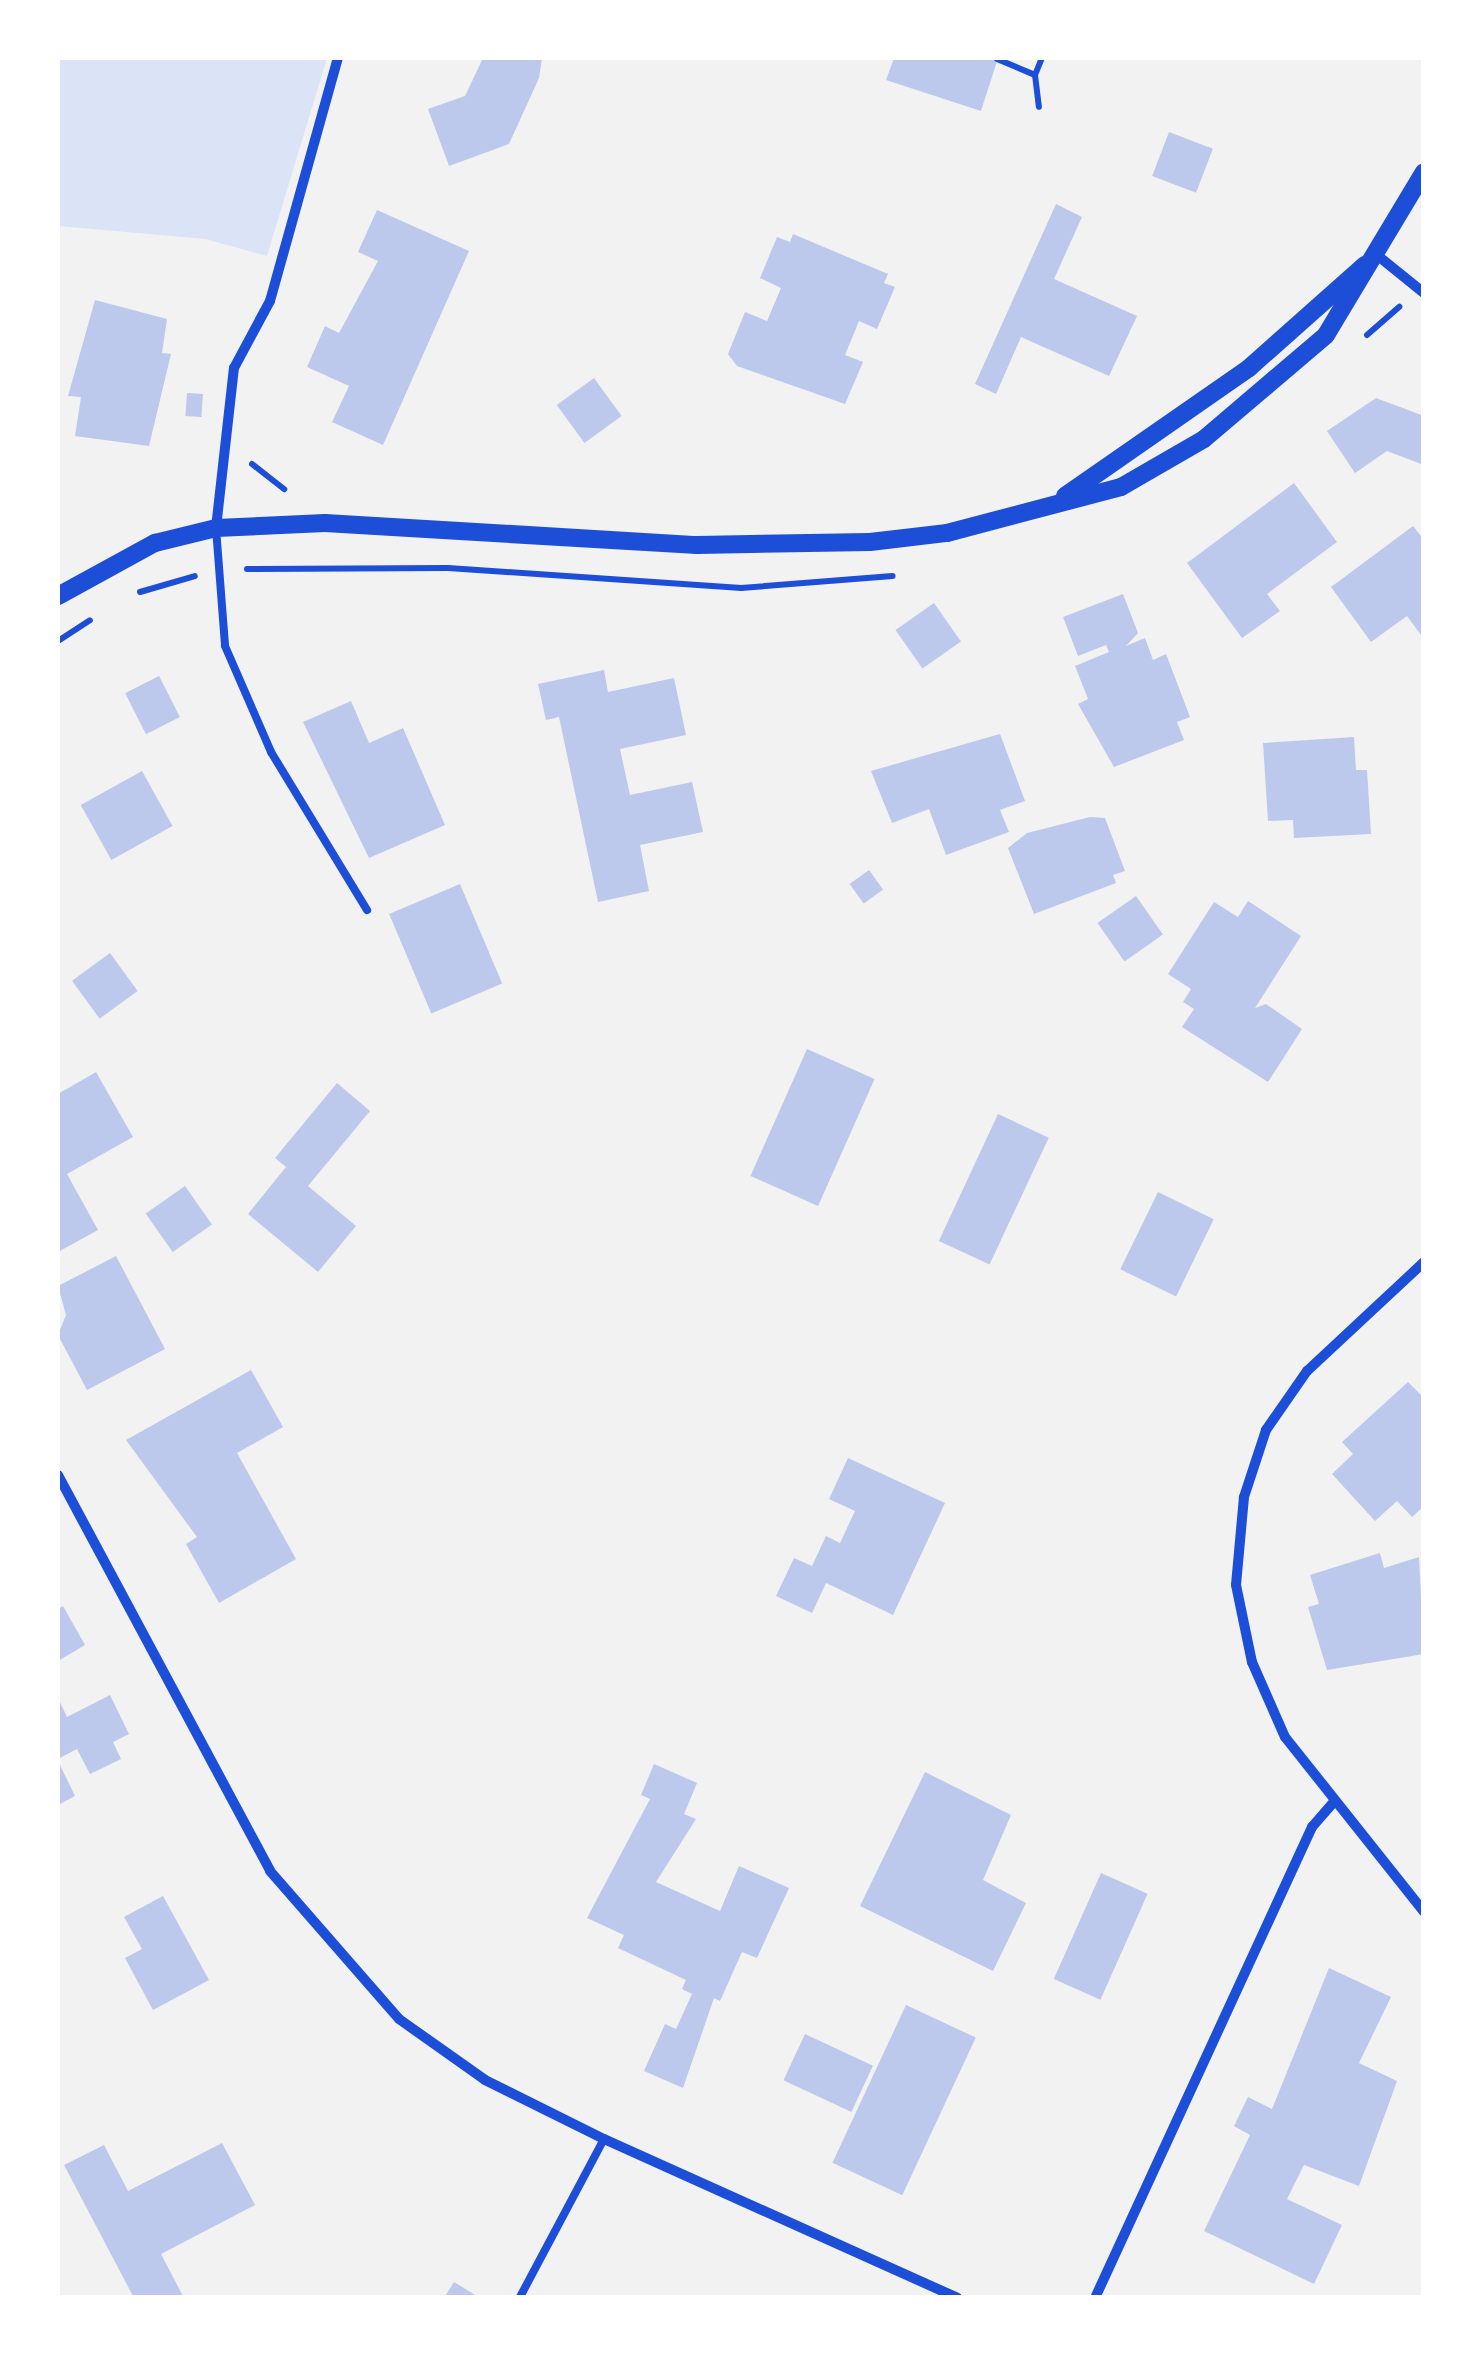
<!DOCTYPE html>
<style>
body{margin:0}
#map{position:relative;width:1481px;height:2355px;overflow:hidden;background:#f2f2f2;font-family:Signika,sans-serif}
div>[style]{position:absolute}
.green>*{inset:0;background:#dbe4f7}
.building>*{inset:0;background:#bdc9ec;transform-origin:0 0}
.path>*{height:6px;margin:-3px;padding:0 3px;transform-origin:3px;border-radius:3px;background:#1d4ed8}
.service>*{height:8px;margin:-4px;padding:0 4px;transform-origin:4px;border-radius:4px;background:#1d4ed8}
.minor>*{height:10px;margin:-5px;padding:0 5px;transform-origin:5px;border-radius:5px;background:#1d4ed8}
.tertiary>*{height:18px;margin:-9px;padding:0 9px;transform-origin:9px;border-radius:9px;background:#1d4ed8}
span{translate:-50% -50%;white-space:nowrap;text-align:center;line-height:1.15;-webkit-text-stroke:8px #fff;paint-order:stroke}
.frame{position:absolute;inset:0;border:60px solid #fff;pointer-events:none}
</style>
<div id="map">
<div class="green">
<i style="clip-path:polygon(58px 58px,327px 58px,267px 256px,205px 239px,58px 226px)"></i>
</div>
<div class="building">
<i style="clip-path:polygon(483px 58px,542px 58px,539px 78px,509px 144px,449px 166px,428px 109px,465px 96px)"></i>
<i style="clip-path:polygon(894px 58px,998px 58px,981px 111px,886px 80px)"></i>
<i style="left:1169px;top:132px;width:47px;height:47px;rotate:21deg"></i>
<i style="clip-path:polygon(1056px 204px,1082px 217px,1054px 279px,1137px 316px,1109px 376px,1021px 337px,996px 394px,975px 384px)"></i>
<i style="clip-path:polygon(377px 210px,469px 251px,383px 445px,332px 422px,349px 386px,307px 367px,325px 326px,339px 333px,378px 261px,358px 252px)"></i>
<i style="clip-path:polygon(793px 234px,888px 274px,884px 283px,895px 287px,877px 329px,859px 321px,845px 355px,863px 362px,845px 404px,737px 366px,728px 354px,745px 312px,767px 321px,781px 288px,760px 278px,777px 237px,790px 242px)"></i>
<i style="clip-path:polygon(95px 300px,167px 319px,162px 353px,171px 354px,149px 446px,75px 436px,81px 397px,68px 396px)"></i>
<i style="left:594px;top:378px;width:47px;height:46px;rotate:54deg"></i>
<i style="left:187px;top:393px;width:16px;height:23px;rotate:4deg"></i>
<i style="clip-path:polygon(1376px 398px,1424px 416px,1424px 465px,1387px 451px,1355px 473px,1327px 431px)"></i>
<i style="clip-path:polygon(1294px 483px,1337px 542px,1267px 594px,1280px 611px,1242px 638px,1187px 563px)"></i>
<i style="clip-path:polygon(1413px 526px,1424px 540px,1424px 639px,1407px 616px,1371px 642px,1331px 587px)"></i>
<i style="clip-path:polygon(1123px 594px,1138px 633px,1126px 646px,1145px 638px,1153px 660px,1166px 654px,1190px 717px,1177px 722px,1184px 740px,1114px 767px,1078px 704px,1088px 699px,1075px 666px,1109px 652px,1106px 645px,1078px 656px,1063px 617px)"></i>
<i style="left:934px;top:603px;width:47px;height:47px;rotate:55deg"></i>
<i style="clip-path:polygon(604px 670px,608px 692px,674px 678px,686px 735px,620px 749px,630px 795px,692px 782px,703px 832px,640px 845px,649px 891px,598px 902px,559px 717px,546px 720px,538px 684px)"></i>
<i style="left:159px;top:676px;width:46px;height:38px;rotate:63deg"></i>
<i style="clip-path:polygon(351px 701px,369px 743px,403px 728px,445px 825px,369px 858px,303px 722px)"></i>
<i style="clip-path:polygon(1000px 734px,1025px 801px,1000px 810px,1009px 832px,946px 855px,929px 809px,892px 823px,871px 771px)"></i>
<i style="clip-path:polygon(1354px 737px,1356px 770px,1367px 770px,1371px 834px,1294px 838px,1293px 820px,1268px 821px,1263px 743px)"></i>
<i style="left:142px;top:771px;width:63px;height:70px;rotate:61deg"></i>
<i style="clip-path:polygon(1090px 817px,1105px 818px,1125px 871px,1113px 875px,1116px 883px,1034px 914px,1008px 848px,1027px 833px)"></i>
<i style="left:869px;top:870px;width:24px;height:24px;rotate:54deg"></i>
<i style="left:460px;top:884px;width:108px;height:77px;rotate:67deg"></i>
<i style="left:1136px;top:896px;width:47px;height:47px;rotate:55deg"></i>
<i style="clip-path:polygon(1248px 901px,1301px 936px,1255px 1008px,1266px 1004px,1302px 1029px,1268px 1082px,1182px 1027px,1194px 1009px,1183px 1002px,1191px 989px,1168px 974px,1214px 902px,1238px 917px)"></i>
<i style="left:110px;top:953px;width:47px;height:47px;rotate:54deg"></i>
<i style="left:807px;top:1049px;width:74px;height:139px;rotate:24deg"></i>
<i style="clip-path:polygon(96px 1072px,133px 1137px,67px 1174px,98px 1230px,58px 1252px,58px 1094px)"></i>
<i style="clip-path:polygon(337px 1083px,370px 1111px,308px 1186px,356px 1226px,318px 1272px,248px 1214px,286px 1167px,275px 1158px)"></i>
<i style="left:998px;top:1114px;width:56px;height:140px;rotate:25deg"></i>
<i style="left:185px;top:1186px;width:47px;height:48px;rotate:55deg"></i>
<i style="left:1158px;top:1192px;width:62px;height:86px;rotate:26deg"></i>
<i style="clip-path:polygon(116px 1256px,165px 1349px,87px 1390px,58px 1335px,66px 1315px,58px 1286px)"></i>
<i style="clip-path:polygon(251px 1370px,283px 1427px,237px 1453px,296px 1559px,219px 1603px,186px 1544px,197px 1537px,126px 1440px)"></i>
<i style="clip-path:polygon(1408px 1382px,1424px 1398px,1424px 1506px,1412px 1517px,1397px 1501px,1375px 1521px,1332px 1474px,1353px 1454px,1342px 1442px)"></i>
<i style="clip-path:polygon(848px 1458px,945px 1503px,893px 1615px,826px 1583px,812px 1613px,776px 1596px,794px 1558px,812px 1566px,826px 1536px,840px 1543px,855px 1511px,829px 1499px)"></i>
<i style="clip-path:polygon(1380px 1553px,1384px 1568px,1419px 1557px,1424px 1654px,1327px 1670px,1308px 1607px,1319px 1604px,1310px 1575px)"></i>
<i style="clip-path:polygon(63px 1606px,85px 1645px,58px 1661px,58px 1609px)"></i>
<i style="clip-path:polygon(110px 1695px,129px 1734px,113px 1742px,121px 1759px,90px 1774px,77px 1749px,58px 1759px,58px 1698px,67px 1717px)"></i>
<i style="clip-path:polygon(58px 1761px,75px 1796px,58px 1805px)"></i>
<i style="clip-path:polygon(654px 1764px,697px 1783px,684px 1814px,696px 1819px,656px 1882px,720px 1911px,739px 1866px,789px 1888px,757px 1958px,742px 1952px,720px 2001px,714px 1998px,683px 2088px,644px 2071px,665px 2024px,676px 2029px,692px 1994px,682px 1989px,686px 1980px,618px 1948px,624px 1935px,587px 1918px,650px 1799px,641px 1795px)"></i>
<i style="clip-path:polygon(925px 1772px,1011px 1815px,983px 1880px,1026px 1903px,993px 1971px,860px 1906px)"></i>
<i style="left:1101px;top:1873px;width:51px;height:116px;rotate:24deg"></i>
<i style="clip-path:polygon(163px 1896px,209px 1980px,153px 2010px,125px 1958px,142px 1949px,124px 1917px)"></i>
<i style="clip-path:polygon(1329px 1968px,1391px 1997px,1359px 2063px,1397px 2081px,1359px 2186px,1304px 2165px,1287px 2199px,1342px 2225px,1314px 2284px,1204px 2231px,1250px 2135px,1234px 2126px,1248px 2097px,1272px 2109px)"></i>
<i style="left:906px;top:2005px;width:77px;height:174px;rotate:25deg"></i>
<i style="left:805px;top:2034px;width:75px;height:51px;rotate:25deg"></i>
<i style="clip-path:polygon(222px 2143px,255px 2205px,161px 2254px,184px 2298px,134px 2298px,64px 2165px,104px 2145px,128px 2191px)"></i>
<i style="clip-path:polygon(454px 2282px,480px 2298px,444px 2298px)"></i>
</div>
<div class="path">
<i style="left:997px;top:59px;width:41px;rotate:22.8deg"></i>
<i style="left:1035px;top:75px;width:18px;rotate:-68deg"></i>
<i style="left:1035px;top:75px;width:32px;rotate:83deg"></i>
<i style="left:1367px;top:335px;width:43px;rotate:-41.2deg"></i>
<i style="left:252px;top:464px;width:41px;rotate:38deg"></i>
<i style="left:247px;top:569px;width:201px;rotate:-0.3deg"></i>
<i style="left:448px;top:568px;width:294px;rotate:3.9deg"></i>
<i style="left:741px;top:588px;width:152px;rotate:-4.5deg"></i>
<i style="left:140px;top:592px;width:57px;rotate:-16.2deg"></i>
<i style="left:58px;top:641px;width:38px;rotate:-33deg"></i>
</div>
<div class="service">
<i style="left:216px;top:528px;width:118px;rotate:85.6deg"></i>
<i style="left:225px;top:646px;width:116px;rotate:66.5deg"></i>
<i style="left:271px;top:752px;width:185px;rotate:58.7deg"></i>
<i style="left:520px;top:2297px;width:179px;rotate:-62deg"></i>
</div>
<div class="minor">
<i style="left:1377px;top:255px;width:60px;rotate:39deg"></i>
<i style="left:216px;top:528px;width:161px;rotate:-83.6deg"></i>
<i style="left:234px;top:368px;width:76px;rotate:-61.8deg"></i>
<i style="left:270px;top:301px;width:252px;rotate:-74.4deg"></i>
<i style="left:1424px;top:1262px;width:160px;rotate:137deg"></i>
<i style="left:1307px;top:1371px;width:72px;rotate:124.8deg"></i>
<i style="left:1266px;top:1430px;width:71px;rotate:108.2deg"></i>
<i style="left:1244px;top:1497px;width:88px;rotate:95.2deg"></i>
<i style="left:1236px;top:1585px;width:79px;rotate:78.3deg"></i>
<i style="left:1252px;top:1662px;width:82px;rotate:66.3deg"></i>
<i style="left:1285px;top:1737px;width:223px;rotate:51.5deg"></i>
<i style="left:58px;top:1475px;width:449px;rotate:61.8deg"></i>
<i style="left:270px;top:1871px;width:196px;rotate:48.9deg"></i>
<i style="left:399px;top:2019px;width:105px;rotate:35.3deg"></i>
<i style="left:485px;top:2080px;width:133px;rotate:26.4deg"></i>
<i style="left:604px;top:2139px;width:387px;rotate:24.2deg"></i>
<i style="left:1095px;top:2298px;width:519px;rotate:-65.26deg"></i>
<i style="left:1312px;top:1827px;width:32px;rotate:-49deg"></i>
</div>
<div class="tertiary">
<i style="left:1065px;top:496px;width:224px;rotate:-34.8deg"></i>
<i style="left:1249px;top:368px;width:155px;rotate:-41.6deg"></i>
<i style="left:58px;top:596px;width:111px;rotate:-28.7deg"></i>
<i style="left:155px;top:543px;width:63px;rotate:-13.8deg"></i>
<i style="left:216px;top:528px;width:109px;rotate:-2.6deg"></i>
<i style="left:325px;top:523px;width:373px;rotate:3.4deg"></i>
<i style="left:697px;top:545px;width:173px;rotate:-1deg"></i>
<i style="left:870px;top:542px;width:78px;rotate:-6.7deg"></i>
<i style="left:947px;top:533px;width:180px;rotate:-14.8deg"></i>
<i style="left:1121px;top:487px;width:96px;rotate:-30deg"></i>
<i style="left:1204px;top:439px;width:160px;rotate:-40.4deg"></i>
<i style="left:1326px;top:335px;width:190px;rotate:-59deg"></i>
</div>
<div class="frame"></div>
</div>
